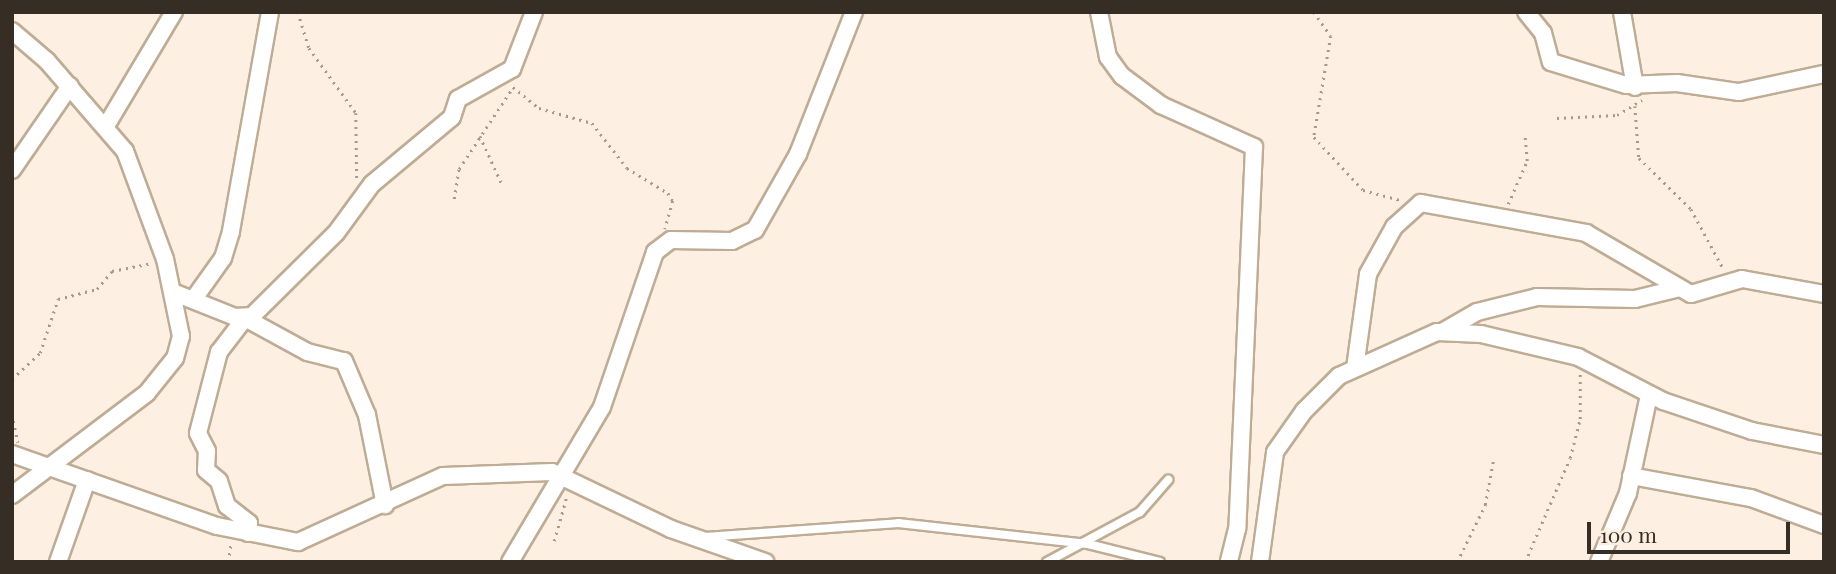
<!DOCTYPE html>
<style>
body{margin:0}
#map{position:relative;width:1836px;height:574px;overflow:hidden;background:#fdf0e2;font-family:"Playfair Display",serif}
div>[style]{position:absolute}
.path>*{height:2.5px;margin-top:-1.25px;transform-origin:0;background:repeating-linear-gradient(90deg,#a59a8e 0 2px,transparent 0 7px)}
.roads{filter:drop-shadow(2px 0 #bfac95) drop-shadow(-2px 0 #bfac95) drop-shadow(0 2px #bfac95) drop-shadow(0 -2px #bfac95)}
.lane>*{height:8px;margin:-4px;padding:0 4px;transform-origin:4px;border-radius:4px;background:#fff}
.street>*{height:16px;margin:-8px;padding:0 8px;transform-origin:8px;border-radius:8px;background:#fff}
span{translate:-50% -50%;white-space:nowrap;text-align:center;line-height:1.15;-webkit-text-stroke:6px #fdf0e2;paint-order:stroke}
.frame{position:absolute;inset:0;border:14px solid #362e25;pointer-events:none}
.scale{position:absolute;left:1587px;top:522px;width:203px;height:32px;box-sizing:border-box;border:4px solid #362e25;border-top:0;padding-left:9px;font-size:21px;line-height:24px;white-space:nowrap;color:#362e25;-webkit-text-stroke:5px #fdf0e2;paint-order:stroke}
</style>
<div id="map">
<div class="path">
<i style="left:298px;top:12px;width:38px;rotate:73deg"></i>
<i style="left:309px;top:48px;width:80px;rotate:54.1deg"></i>
<i style="left:356px;top:113px;width:68px;rotate:89.2deg"></i>
<i style="left:1314px;top:12px;width:29px;rotate:55deg"></i>
<i style="left:1331px;top:36px;width:102px;rotate:99.6deg"></i>
<i style="left:1314px;top:137px;width:72px;rotate:47.2deg"></i>
<i style="left:1363px;top:190px;width:39px;rotate:15deg"></i>
<i style="left:513px;top:87px;width:33px;rotate:39deg"></i>
<i style="left:539px;top:108px;width:55px;rotate:15.8deg"></i>
<i style="left:592px;top:123px;width:57px;rotate:52.1deg"></i>
<i style="left:627px;top:168px;width:48px;rotate:31.4deg"></i>
<i style="left:668px;top:193px;width:9px;rotate:58deg"></i>
<i style="left:673px;top:201px;width:29px;rotate:106deg"></i>
<i style="left:1635px;top:106px;width:52px;rotate:85.6deg"></i>
<i style="left:1639px;top:158px;width:73px;rotate:44.4deg"></i>
<i style="left:1691px;top:209px;width:67px;rotate:61.5deg"></i>
<i style="left:1557px;top:118px;width:60px;rotate:-2.9deg"></i>
<i style="left:1617px;top:115px;width:29px;rotate:-31deg"></i>
<i style="left:480px;top:136px;width:53px;rotate:65.4deg"></i>
<i style="left:454px;top:199px;width:30px;rotate:-81deg"></i>
<i style="left:459px;top:169px;width:98px;rotate:-56.6deg"></i>
<i style="left:1508px;top:204px;width:47px;rotate:-66.2deg"></i>
<i style="left:1527px;top:161px;width:24px;rotate:-95deg"></i>
<i style="left:12px;top:379px;width:38px;rotate:-43deg"></i>
<i style="left:40px;top:353px;width:57px;rotate:-71.6deg"></i>
<i style="left:58px;top:299px;width:40px;rotate:-14.4deg"></i>
<i style="left:97px;top:289px;width:23px;rotate:-50deg"></i>
<i style="left:112px;top:271px;width:41px;rotate:-11.3deg"></i>
<i style="left:12px;top:414px;width:29px;rotate:78deg"></i>
<i style="left:554px;top:541px;width:44px;rotate:-74.1deg"></i>
<i style="left:228px;top:562px;width:19px;rotate:-81deg"></i>
<i style="left:1457px;top:562px;width:64px;rotate:-63.8deg"></i>
<i style="left:1485px;top:505px;width:44px;rotate:-79.5deg"></i>
<i style="left:1525px;top:562px;width:113px;rotate:-66.6deg"></i>
<i style="left:1570px;top:458px;width:40px;rotate:-75.6deg"></i>
<i style="left:1580px;top:419px;width:46px;rotate:-90deg"></i>
</div>
<div class="roads">
<div class="lane">
<i style="left:705px;top:537px;width:194px;rotate:-4.1deg"></i>
<i style="left:898px;top:523px;width:191px;rotate:6.3deg"></i>
<i style="left:1088px;top:544px;width:74px;rotate:14deg"></i>
<i style="left:1047px;top:562px;width:106px;rotate:-28.3deg"></i>
<i style="left:1140px;top:512px;width:43px;rotate:-48.8deg"></i>
</div>
<div class="street">
<i style="left:1099px;top:12px;width:46px;rotate:78.7deg"></i>
<i style="left:1108px;top:57px;width:24px;rotate:54deg"></i>
<i style="left:1122px;top:76px;width:49px;rotate:36.6deg"></i>
<i style="left:1161px;top:105px;width:102px;rotate:24.3deg"></i>
<i style="left:1254px;top:147px;width:382px;rotate:92.5deg"></i>
<i style="left:1237px;top:529px;width:34px;rotate:104deg"></i>
<i style="left:1526px;top:12px;width:27px;rotate:51deg"></i>
<i style="left:1543px;top:33px;width:30px;rotate:75deg"></i>
<i style="left:1551px;top:62px;width:78px;rotate:17deg"></i>
<i style="left:1626px;top:85px;width:51px;rotate:-2.2deg"></i>
<i style="left:1677px;top:83px;width:63px;rotate:8.3deg"></i>
<i style="left:1739px;top:92px;width:87px;rotate:-12deg"></i>
<i style="left:1622px;top:12px;width:76px;rotate:80.2deg"></i>
<i style="left:12px;top:31px;width:46px;rotate:40.6deg"></i>
<i style="left:47px;top:61px;width:119px;rotate:49.1deg"></i>
<i style="left:125px;top:151px;width:115px;rotate:69.7deg"></i>
<i style="left:165px;top:259px;width:79px;rotate:78.3deg"></i>
<i style="left:181px;top:336px;width:23px;rotate:105deg"></i>
<i style="left:175px;top:358px;width:45px;rotate:128.7deg"></i>
<i style="left:147px;top:393px;width:169px;rotate:142.9deg"></i>
<i style="left:106px;top:126px;width:133px;rotate:-59.2deg"></i>
<i style="left:12px;top:170px;width:102px;rotate:-55.4deg"></i>
<i style="left:175px;top:293px;width:65px;rotate:21.8deg"></i>
<i style="left:235px;top:317px;width:17px;rotate:-3deg"></i>
<i style="left:252px;top:316px;width:118px;rotate:-44.7deg"></i>
<i style="left:336px;top:233px;width:61px;rotate:-53.7deg"></i>
<i style="left:372px;top:184px;width:104px;rotate:-39.9deg"></i>
<i style="left:452px;top:117px;width:19px;rotate:-72deg"></i>
<i style="left:458px;top:99px;width:62px;rotate:-29.1deg"></i>
<i style="left:512px;top:69px;width:61px;rotate:-68.9deg"></i>
<i style="left:193px;top:300px;width:52px;rotate:-54.5deg"></i>
<i style="left:223px;top:258px;width:28px;rotate:-73deg"></i>
<i style="left:231px;top:231px;width:222px;rotate:-79.9deg"></i>
<i style="left:1444px;top:331px;width:38px;rotate:-30deg"></i>
<i style="left:1477px;top:312px;width:62px;rotate:-14deg"></i>
<i style="left:1537px;top:297px;width:98px;rotate:1.2deg"></i>
<i style="left:1635px;top:299px;width:42px;rotate:-13.7deg"></i>
<i style="left:1355px;top:368px;width:95px;rotate:-82.1deg"></i>
<i style="left:1368px;top:274px;width:54px;rotate:-61deg"></i>
<i style="left:1394px;top:227px;width:36px;rotate:-42deg"></i>
<i style="left:1421px;top:203px;width:168px;rotate:10.3deg"></i>
<i style="left:1586px;top:233px;width:121px;rotate:30.2deg"></i>
<i style="left:1691px;top:294px;width:53px;rotate:-16.4deg"></i>
<i style="left:1742px;top:279px;width:83px;rotate:10.4deg"></i>
<i style="left:12px;top:454px;width:217px;rotate:19.4deg"></i>
<i style="left:217px;top:526px;width:83px;rotate:11.2deg"></i>
<i style="left:298px;top:542px;width:159px;rotate:-24.5deg"></i>
<i style="left:443px;top:476px;width:109px;rotate:-2.1deg"></i>
<i style="left:552px;top:472px;width:132px;rotate:25.6deg"></i>
<i style="left:671px;top:529px;width:100px;rotate:19.3deg"></i>
<i style="left:1631px;top:476px;width:122px;rotate:10.4deg"></i>
<i style="left:1751px;top:498px;width:78px;rotate:20.3deg"></i>
<i style="left:248px;top:533px;width:10px;rotate:-84deg"></i>
<i style="left:249px;top:523px;width:28px;rotate:-142deg"></i>
<i style="left:227px;top:506px;width:26px;rotate:-108deg"></i>
<i style="left:219px;top:481px;width:17px;rotate:-140deg"></i>
<i style="left:206px;top:470px;width:19px;rotate:-87deg"></i>
<i style="left:207px;top:451px;width:20px;rotate:-117deg"></i>
<i style="left:198px;top:433px;width:84px;rotate:-75.5deg"></i>
<i style="left:219px;top:352px;width:43px;rotate:-52.6deg"></i>
<i style="left:245px;top:318px;width:71px;rotate:28.7deg"></i>
<i style="left:307px;top:352px;width:38px;rotate:14deg"></i>
<i style="left:344px;top:361px;width:59px;rotate:66.9deg"></i>
<i style="left:367px;top:415px;width:92px;rotate:78.7deg"></i>
<i style="left:58px;top:562px;width:87px;rotate:-70.5deg"></i>
<i style="left:510px;top:562px;width:180px;rotate:-59.3deg"></i>
<i style="left:602px;top:407px;width:164px;rotate:-71.1deg"></i>
<i style="left:655px;top:252px;width:20px;rotate:-37deg"></i>
<i style="left:671px;top:240px;width:61px;rotate:0.9deg"></i>
<i style="left:732px;top:241px;width:25px;rotate:-26deg"></i>
<i style="left:755px;top:230px;width:87px;rotate:-60.5deg"></i>
<i style="left:798px;top:154px;width:153px;rotate:-68.5deg"></i>
<i style="left:1260px;top:562px;width:111px;rotate:-82.2deg"></i>
<i style="left:1275px;top:452px;width:50px;rotate:-54.7deg"></i>
<i style="left:1304px;top:411px;width:49px;rotate:-45deg"></i>
<i style="left:1339px;top:376px;width:107px;rotate:-24.2deg"></i>
<i style="left:1437px;top:332px;width:44px;rotate:2.6deg"></i>
<i style="left:1481px;top:334px;width:100px;rotate:13.3deg"></i>
<i style="left:1578px;top:357px;width:96px;rotate:27.4deg"></i>
<i style="left:1663px;top:401px;width:94px;rotate:18.6deg"></i>
<i style="left:1752px;top:431px;width:73px;rotate:11deg"></i>
<i style="left:1599px;top:562px;width:75px;rotate:-67.2deg"></i>
<i style="left:1628px;top:493px;width:100px;rotate:-77.9deg"></i>
</div>
</div>
<div class="frame"></div>
<div class="scale">100 m</div>
</div>
